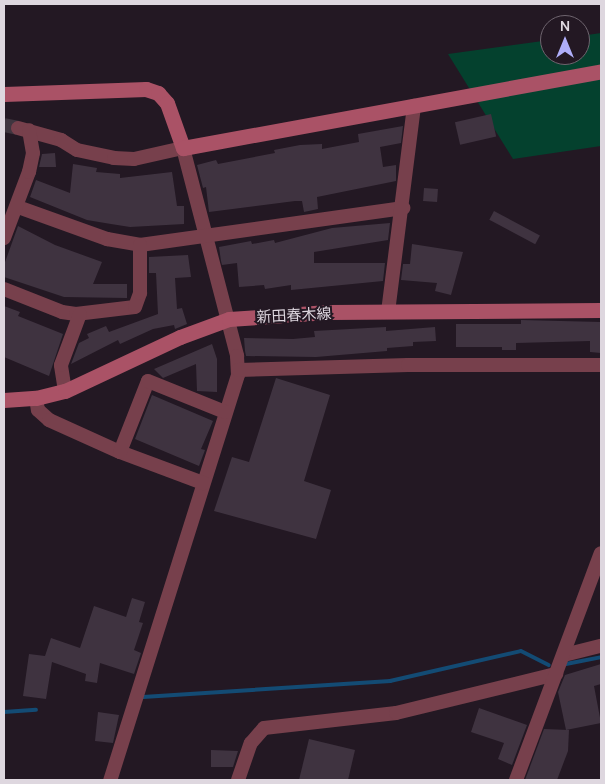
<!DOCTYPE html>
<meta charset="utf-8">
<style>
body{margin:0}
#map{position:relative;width:605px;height:784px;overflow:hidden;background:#231823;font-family:Manrope,"Noto Sans JP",sans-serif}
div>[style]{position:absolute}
.green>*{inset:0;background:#04412e}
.stream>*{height:4px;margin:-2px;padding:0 2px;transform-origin:2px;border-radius:2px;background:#134b74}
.building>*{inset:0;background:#3f3340;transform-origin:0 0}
.street-tunnel>*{height:14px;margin-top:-7px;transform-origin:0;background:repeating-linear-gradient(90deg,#3f353f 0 14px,transparent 0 21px)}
.street>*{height:14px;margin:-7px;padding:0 7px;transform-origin:7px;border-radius:7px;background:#77404c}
.secondary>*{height:15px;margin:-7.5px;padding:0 7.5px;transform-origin:7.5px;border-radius:7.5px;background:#aa5266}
span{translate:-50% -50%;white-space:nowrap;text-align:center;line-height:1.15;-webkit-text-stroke:4px #231823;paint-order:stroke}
.street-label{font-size:15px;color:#ded7df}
.frame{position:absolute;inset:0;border:5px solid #ded7df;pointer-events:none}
.north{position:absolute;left:540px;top:15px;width:50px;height:50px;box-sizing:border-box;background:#231823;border:1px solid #6e646e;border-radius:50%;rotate:0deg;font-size:14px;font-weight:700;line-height:20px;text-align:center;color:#ded7df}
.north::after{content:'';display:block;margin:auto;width:18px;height:22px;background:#afaefa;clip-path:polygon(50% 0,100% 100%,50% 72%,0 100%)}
</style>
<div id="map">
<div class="green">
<i style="clip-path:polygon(601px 33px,601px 146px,513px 159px,448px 54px,550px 40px,550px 55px,580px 55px,580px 36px)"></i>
</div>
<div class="stream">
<i style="left:566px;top:664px;width:36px;rotate:-11deg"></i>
<i style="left:143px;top:697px;width:248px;rotate:-3.7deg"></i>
<i style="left:390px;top:681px;width:134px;rotate:-12.9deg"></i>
<i style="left:521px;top:651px;width:31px;rotate:27deg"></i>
<i style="left:4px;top:712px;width:32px;rotate:-4deg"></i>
</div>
<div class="building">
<i style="left:491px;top:114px;width:23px;height:37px;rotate:77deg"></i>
<i style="clip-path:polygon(403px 126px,401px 143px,380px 147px,383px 167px,396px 165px,396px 181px,317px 197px,318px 209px,304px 212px,302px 201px,295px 201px,209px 212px,206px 187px,203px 188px,197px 165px,216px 160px,218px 164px,275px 153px,274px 150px,300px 145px,322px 144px,322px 149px,359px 142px,358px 134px)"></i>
<i style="clip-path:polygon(55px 153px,56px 167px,39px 167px,42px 154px)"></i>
<i style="clip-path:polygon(73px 164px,97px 168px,96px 172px,120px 174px,120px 178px,172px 172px,177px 206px,184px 206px,184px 224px,130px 227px,111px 224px,87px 220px,30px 197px,36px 180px,70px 193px)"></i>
<i style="left:424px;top:188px;width:14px;height:13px;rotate:4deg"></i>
<i style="left:494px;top:211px;width:52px;height:10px;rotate:28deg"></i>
<i style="clip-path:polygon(390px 223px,388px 240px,314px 252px,314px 263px,385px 263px,383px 281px,291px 290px,291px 285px,265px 289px,264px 285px,239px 287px,237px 263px,222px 265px,221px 261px,219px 247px,251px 241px,252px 244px,274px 240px,275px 243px,332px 228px)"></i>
<i style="clip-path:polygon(18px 226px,55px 245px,102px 262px,93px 284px,127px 284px,127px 298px,64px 297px,4px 277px,4px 265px)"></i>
<i style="clip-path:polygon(412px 244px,463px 252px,451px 295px,435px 291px,437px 283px,401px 280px,403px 264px,410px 264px)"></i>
<i style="clip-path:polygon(188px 255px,191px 277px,175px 278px,177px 309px,182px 308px,187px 324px,175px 329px,174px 325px,153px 329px,120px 344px,118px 340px,71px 364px,79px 343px,89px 338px,87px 334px,106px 326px,109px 332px,158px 314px,156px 273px,149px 273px,149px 257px)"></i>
<i style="clip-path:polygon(4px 306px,20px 312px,18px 316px,63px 334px,49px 376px,4px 357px)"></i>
<i style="clip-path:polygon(521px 320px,601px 322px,601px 353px,590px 352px,590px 341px,516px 343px,516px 350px,502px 350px,502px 347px,456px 347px,456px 324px,521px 324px)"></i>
<i style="clip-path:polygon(386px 327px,386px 331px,435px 327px,436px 341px,413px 342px,413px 346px,387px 348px,387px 351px,316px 357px,246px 356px,245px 351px,244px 338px,293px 339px,315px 337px,314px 331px)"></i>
<i style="clip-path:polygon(212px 344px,217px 359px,217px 392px,197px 391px,196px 364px,163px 378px,154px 369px)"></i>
<i style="clip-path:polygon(276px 378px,330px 395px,304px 481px,331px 490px,316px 539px,214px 511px,232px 457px,249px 462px)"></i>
<i style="clip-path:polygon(152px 395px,213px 421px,201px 449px,205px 450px,199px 466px,135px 439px)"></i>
<i style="clip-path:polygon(132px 598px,145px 602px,139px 622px,143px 623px,134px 650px,141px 653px,134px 674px,100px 663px,97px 683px,85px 681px,86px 674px,52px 662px,46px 699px,23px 696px,29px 654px,45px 656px,51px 638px,80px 648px,94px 606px,126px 617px)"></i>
<i style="clip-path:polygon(601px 664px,601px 684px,594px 686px,601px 723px,566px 730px,558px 692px,565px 675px)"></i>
<i style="clip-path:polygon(479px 708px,527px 725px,512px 765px,498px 759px,504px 743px,471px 732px)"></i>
<i style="clip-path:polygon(98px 712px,119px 715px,113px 743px,95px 741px)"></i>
<i style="clip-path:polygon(544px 729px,569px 730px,568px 751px,557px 780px,525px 780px)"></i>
<i style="clip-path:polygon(309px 739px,355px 750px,348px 780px,299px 780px)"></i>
<i style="clip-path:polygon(211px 750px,238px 751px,233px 767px,211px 767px)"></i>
</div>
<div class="street-tunnel">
<i style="left:4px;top:125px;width:14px;rotate:12deg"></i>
</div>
<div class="street">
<i style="left:18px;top:128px;width:45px;rotate:15.6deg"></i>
<i style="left:61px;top:140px;width:19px;rotate:32deg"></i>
<i style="left:77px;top:150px;width:38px;rotate:12deg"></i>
<i style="left:114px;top:158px;width:20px;rotate:3deg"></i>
<i style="left:134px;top:159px;width:50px;rotate:-12.7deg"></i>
<i style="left:183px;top:148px;width:215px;rotate:75.4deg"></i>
<i style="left:237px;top:356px;width:19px;rotate:87deg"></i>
<i style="left:238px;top:375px;width:425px;rotate:107.5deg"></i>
<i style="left:18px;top:207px;width:95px;rotate:19.8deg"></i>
<i style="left:107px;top:239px;width:34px;rotate:10deg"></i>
<i style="left:140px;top:245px;width:266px;rotate:-8deg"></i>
<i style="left:4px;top:238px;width:71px;rotate:-69.3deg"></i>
<i style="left:29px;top:172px;width:19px;rotate:-78deg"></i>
<i style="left:33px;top:153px;width:23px;rotate:-100deg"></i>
<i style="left:4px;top:289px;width:62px;rotate:21.6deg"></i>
<i style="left:62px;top:312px;width:14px;rotate:8deg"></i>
<i style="left:76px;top:314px;width:59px;rotate:-6.8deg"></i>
<i style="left:135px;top:307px;width:15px;rotate:-70deg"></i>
<i style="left:140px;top:293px;width:48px;rotate:-90deg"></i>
<i style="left:388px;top:312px;width:208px;rotate:-82.8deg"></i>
<i style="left:238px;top:370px;width:170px;rotate:-1.7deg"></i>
<i style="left:408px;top:365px;width:193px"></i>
<i style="left:65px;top:391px;width:26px;rotate:-99deg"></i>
<i style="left:61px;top:365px;width:54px;rotate:-69.6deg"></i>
<i style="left:36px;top:398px;width:12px;rotate:81deg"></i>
<i style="left:38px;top:410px;width:15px;rotate:42deg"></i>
<i style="left:49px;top:420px;width:78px;rotate:24.3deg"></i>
<i style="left:120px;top:452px;width:89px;rotate:20.5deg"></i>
<i style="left:120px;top:452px;width:76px;rotate:-68.5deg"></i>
<i style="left:148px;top:381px;width:83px;rotate:21.9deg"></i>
<i style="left:564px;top:655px;width:38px;rotate:-14deg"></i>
<i style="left:238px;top:780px;width:39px;rotate:-71deg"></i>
<i style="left:251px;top:743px;width:20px;rotate:-49deg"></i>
<i style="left:264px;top:728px;width:133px;rotate:-6.5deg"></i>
<i style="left:396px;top:713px;width:165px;rotate:-13.7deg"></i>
<i style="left:516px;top:780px;width:242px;rotate:-69.5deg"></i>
</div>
<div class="secondary">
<i style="left:4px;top:94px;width:142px;rotate:-2deg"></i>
<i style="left:146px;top:89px;width:13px;rotate:18deg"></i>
<i style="left:158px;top:93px;width:13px;rotate:48deg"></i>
<i style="left:167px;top:103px;width:48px;rotate:70.4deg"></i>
<i style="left:183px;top:148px;width:425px;rotate:-10.4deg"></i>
<i style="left:4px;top:400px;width:32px;rotate:-4deg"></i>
<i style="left:36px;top:398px;width:30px;rotate:-14deg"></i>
<i style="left:65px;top:391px;width:127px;rotate:-25.2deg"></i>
<i style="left:180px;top:337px;width:52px;rotate:-20.2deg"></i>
<i style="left:229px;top:319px;width:99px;rotate:-4deg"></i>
<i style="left:328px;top:312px;width:273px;rotate:-0.4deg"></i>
</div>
<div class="street-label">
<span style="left:294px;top:315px;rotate:-3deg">新田春木線</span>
</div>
<div class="frame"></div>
<div class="north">N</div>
</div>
